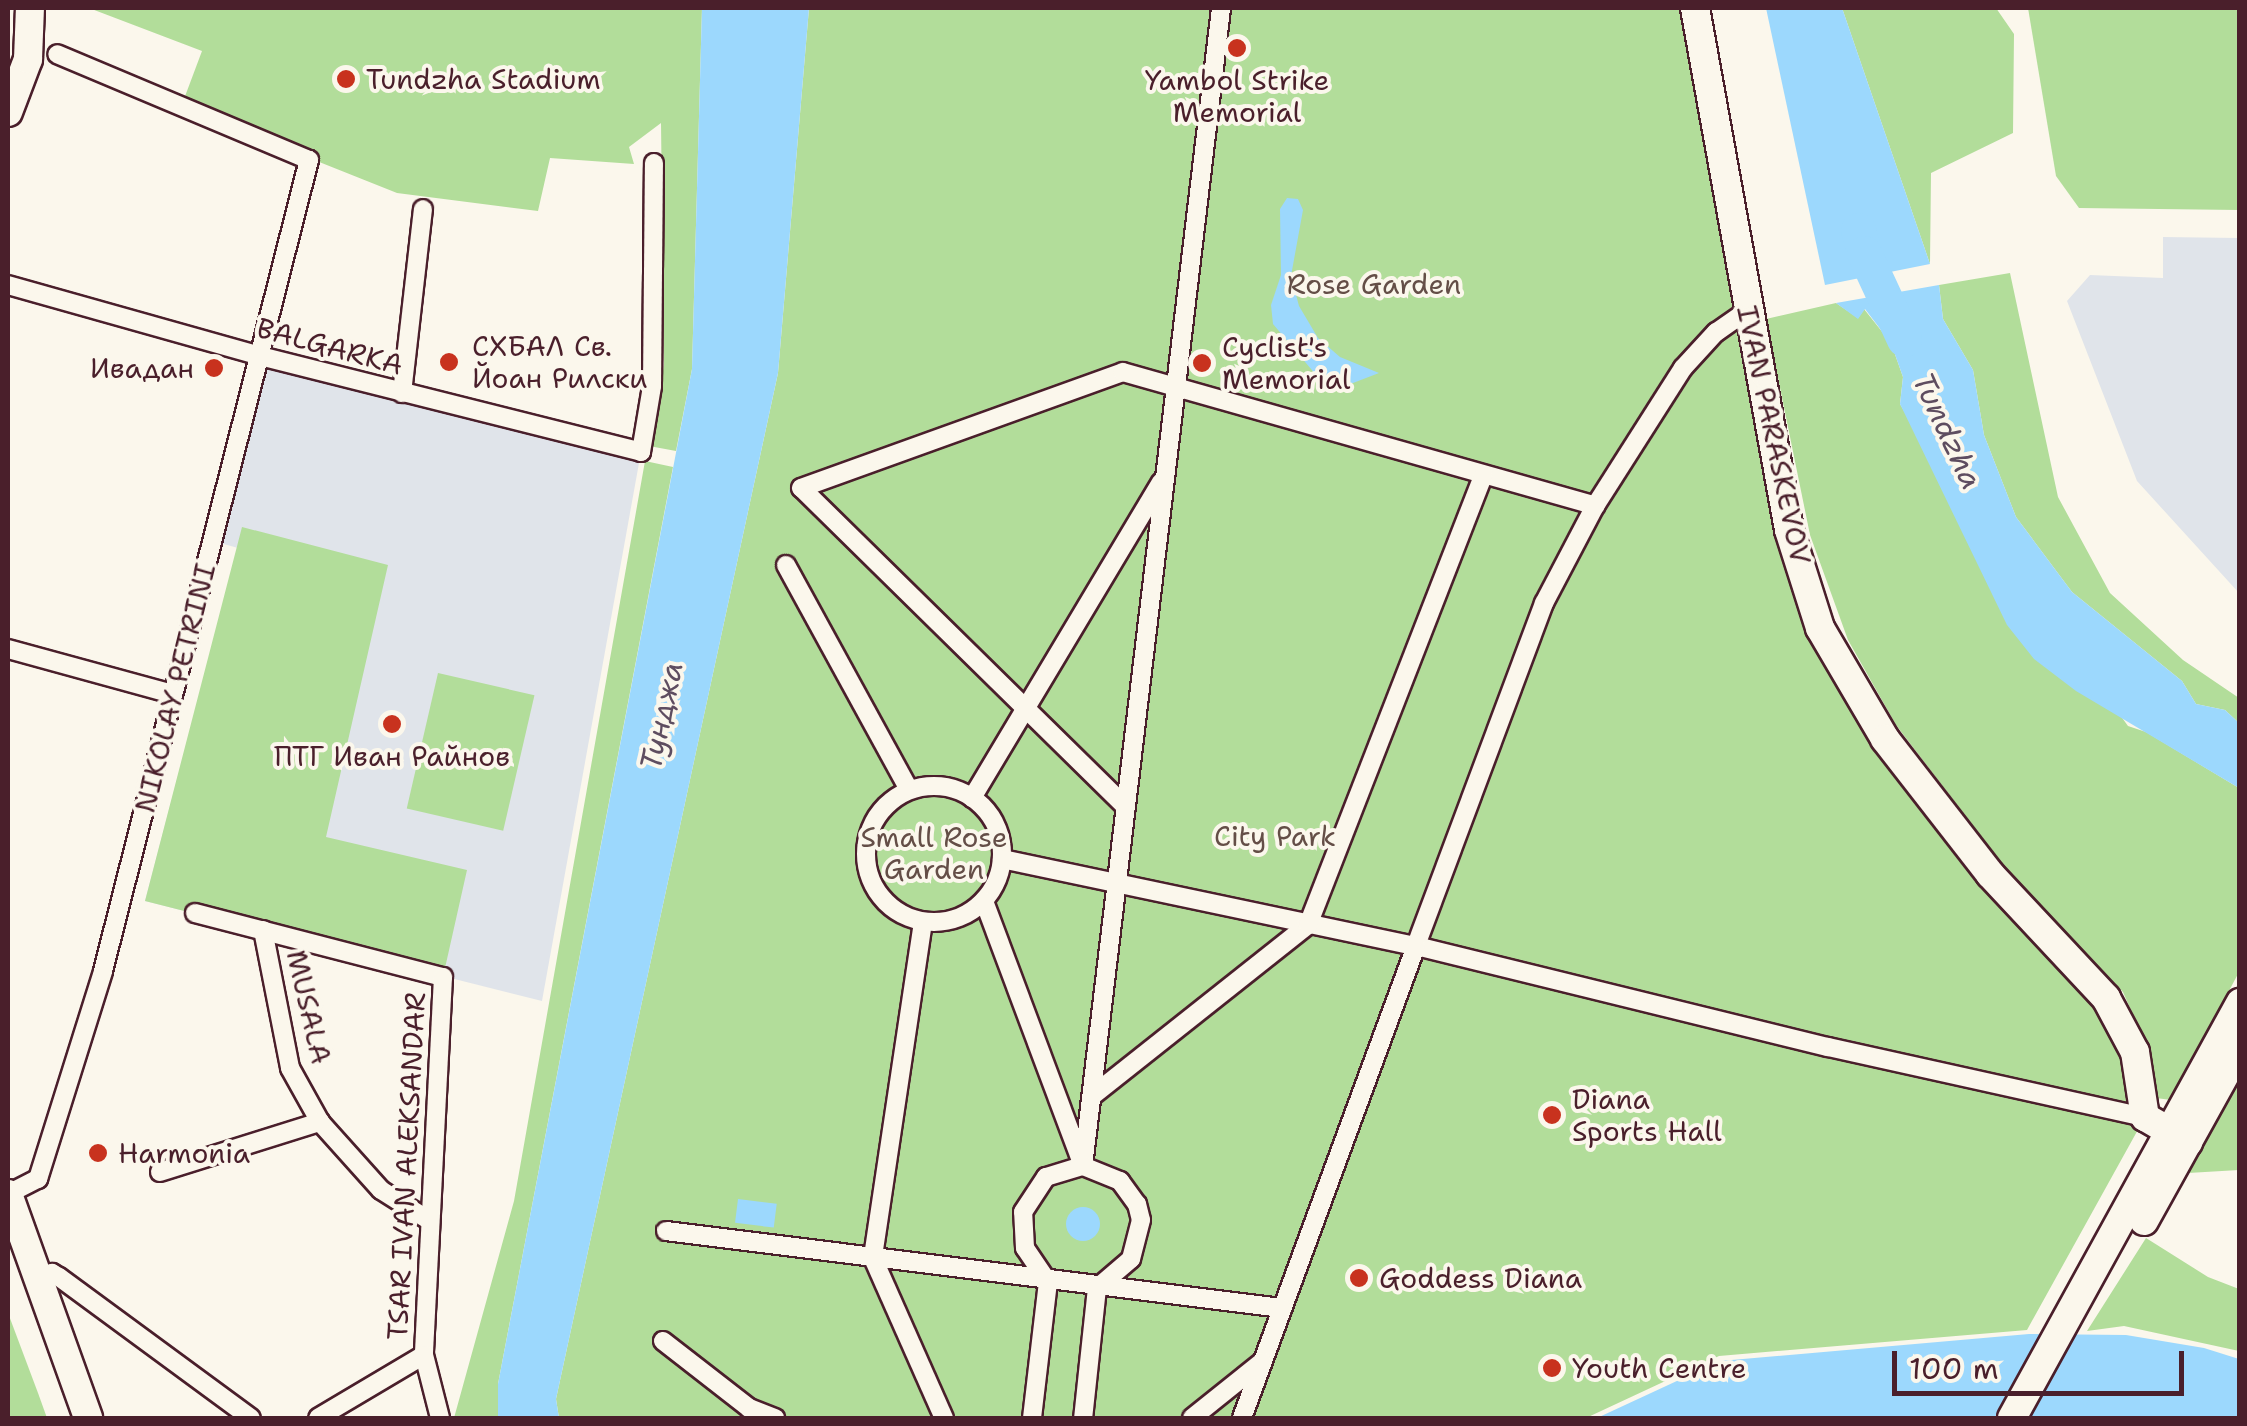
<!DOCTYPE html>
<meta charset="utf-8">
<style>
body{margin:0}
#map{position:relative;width:2247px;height:1426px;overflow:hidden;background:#fbf7ec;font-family:"Shantell Sans",sans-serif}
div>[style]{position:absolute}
.built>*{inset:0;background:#e0e4ea}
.green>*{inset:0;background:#b2dd9a;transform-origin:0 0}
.water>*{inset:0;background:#9cd8fd;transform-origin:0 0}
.round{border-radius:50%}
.river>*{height:35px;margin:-17.5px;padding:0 17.5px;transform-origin:17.5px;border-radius:17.5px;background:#9cd8fd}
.roads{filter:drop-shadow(2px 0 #4a1f2b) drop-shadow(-2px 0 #4a1f2b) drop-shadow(0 2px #4a1f2b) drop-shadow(0 -2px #4a1f2b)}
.street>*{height:18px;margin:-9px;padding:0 9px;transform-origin:9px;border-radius:9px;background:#fbf7ec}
.street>.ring{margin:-9px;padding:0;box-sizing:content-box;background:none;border:18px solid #fbf7ec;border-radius:50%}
.secondary>*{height:28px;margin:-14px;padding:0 14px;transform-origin:14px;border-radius:14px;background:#fbf7ec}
.dots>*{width:28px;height:28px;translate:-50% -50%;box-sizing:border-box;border:5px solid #fbf7ec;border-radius:50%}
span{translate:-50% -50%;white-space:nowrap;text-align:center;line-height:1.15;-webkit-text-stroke:8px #fbf7ec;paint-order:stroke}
.poi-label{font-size:28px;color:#4a1f2b}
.left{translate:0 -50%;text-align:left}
.right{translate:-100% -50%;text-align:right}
.park-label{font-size:28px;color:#644e47}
.street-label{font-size:28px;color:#4a1f2b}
.water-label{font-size:30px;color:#5e4d60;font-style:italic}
.frame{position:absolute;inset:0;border:10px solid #4a1f2b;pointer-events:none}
.scale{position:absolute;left:1892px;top:1351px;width:292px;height:45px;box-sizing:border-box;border:5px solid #4a1f2b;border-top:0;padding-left:12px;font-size:30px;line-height:35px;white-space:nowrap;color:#4a1f2b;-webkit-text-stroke:8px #fbf7ec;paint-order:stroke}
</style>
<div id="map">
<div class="built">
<i style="clip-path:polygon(2163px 237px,2239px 238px,2239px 593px,2137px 481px,2067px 301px,2090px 275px,2163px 278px)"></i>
<i style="clip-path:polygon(260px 356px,641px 452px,542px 1001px,145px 901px,238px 548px,213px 541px)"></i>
</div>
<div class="green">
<i style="clip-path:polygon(89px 8px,702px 8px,692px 369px,676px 451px,649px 446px,664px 365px,661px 123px,629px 147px,634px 164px,550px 158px,538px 211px,397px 193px,181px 107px,202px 51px)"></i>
<i style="clip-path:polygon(809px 8px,1695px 8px,1789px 530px,1885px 739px,2106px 998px,2145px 1117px,2027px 1330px,1719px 1356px,1586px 1418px,559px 1418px,556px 1399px,778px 373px)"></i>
<i style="clip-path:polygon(1842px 8px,1996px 8px,2014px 34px,2013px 133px,1931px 173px,1930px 264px)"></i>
<i style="clip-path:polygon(2028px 8px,2239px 8px,2239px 210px,2079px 208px,2056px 176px)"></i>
<i style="clip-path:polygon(2010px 273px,2058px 497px,2110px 593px,2183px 660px,2239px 698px,2239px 723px,2225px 710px,2196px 704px,2182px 681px,2072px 592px,2016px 517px,1984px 435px,1973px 370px,1943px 319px,1939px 285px)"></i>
<i style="clip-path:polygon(1836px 303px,1858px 318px,1864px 309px,1891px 343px,1903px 377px,1900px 404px,1920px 438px,2128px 726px,2146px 732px,2239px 788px,2239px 972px,2171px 1100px,2156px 1098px,2145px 1042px,2123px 992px,2006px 869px,1896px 725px,1848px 640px,1810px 535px,1766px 319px)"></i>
<i style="clip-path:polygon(645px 461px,673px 467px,498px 1384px,498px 1418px,454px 1418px,514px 1201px)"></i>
<i style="clip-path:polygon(242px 527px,388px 565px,326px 837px,467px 870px,443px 977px,145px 901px)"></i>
<i style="left:438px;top:673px;width:99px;height:139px;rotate:13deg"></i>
<i style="clip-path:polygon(2240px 1057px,2239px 1170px,2171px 1174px)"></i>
<i style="clip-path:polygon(2146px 1238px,2208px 1277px,2239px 1289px,2239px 1351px,2124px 1326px,2087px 1331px)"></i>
<i style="clip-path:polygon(8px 1313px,38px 1393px,47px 1418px,8px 1418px)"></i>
</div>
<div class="water">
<i style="clip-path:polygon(702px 8px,809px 8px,778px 373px,556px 1399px,559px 1418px,498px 1418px,498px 1384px,692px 369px)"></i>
<i style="clip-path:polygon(1766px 8px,1842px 8px,1930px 264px,1825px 285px)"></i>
<i style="clip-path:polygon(1287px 198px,1298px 199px,1303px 210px,1291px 276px,1299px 306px,1318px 338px,1340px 357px,1379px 373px,1353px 383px,1322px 382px,1273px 324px,1271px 305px,1281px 275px,1280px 209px)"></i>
<i style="clip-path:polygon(1939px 285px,1943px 319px,1973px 370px,1984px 435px,2016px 517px,2072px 592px,2182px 681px,2196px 704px,2225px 710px,2239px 723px,2239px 788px,2076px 691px,2034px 659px,2007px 625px,1900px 404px,1903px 377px,1891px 343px,1865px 309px,1858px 319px,1836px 303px)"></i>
<i style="left:738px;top:1199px;width:39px;height:24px;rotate:7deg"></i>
<i class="round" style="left:1066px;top:1207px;width:34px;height:34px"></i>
<i style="clip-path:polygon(2029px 1334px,2126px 1335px,2204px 1348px,2239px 1359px,2239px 1418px,1597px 1418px,1720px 1361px)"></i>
</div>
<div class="river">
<i style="left:1858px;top:230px;width:24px;rotate:75deg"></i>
<i style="left:1864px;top:253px;width:95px;rotate:65.1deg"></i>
</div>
<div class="roads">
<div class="street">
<i style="left:8px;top:285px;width:262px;rotate:15.7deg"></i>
<i style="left:260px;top:356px;width:393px;rotate:14.1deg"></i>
<i style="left:641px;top:452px;width:67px;rotate:-80.5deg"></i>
<i style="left:652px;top:386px;width:223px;rotate:-89.5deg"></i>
<i style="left:1748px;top:310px;width:39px;rotate:145deg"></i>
<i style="left:1716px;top:332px;width:49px;rotate:132.5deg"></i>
<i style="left:1683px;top:368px;width:164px;rotate:122.5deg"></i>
<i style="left:1595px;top:506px;width:110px;rotate:117.7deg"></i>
<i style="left:1544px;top:603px;width:366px;rotate:110.5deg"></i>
<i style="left:1416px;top:946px;width:424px;rotate:13.8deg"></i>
<i style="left:1828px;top:1047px;width:325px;rotate:12.5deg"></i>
<i style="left:402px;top:393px;width:185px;rotate:-83.5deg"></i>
<i style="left:786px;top:565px;width:256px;rotate:61.3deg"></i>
<i style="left:8px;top:649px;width:171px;rotate:15.3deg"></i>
<i class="ring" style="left:866px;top:786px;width:118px;height:118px"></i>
<i style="left:972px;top:798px;width:368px;rotate:-59.1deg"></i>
<i style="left:1126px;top:807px;width:455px;rotate:-135.5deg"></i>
<i style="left:801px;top:488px;width:342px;rotate:-19.8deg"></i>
<i style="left:1123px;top:372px;width:491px;rotate:15.8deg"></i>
<i style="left:1002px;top:859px;width:423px;rotate:11.9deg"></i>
<i style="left:1416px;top:946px;width:503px;rotate:110.24deg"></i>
<i style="left:984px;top:901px;width:278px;rotate:69.5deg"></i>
<i style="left:195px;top:913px;width:256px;rotate:14.5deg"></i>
<i style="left:443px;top:977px;width:378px;rotate:92.9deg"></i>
<i style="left:424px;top:1355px;width:123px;rotate:149.3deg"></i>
<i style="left:923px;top:922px;width:340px;rotate:98.5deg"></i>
<i style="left:873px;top:1258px;width:175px;rotate:66.1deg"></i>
<i style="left:263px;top:930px;width:141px;rotate:78.9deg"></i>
<i style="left:290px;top:1068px;width:62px;rotate:60.9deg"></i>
<i style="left:320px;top:1122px;width:91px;rotate:48.1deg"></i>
<i style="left:381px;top:1190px;width:58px;rotate:32.3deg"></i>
<i style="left:1092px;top:1096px;width:275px;rotate:-38.4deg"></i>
<i style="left:1308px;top:925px;width:483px;rotate:-68.7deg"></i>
<i style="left:1083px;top:1166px;width:1166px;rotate:-83.2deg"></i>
<i style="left:160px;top:1172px;width:168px;rotate:-17.4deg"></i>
<i style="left:8px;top:1194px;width:34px;rotate:-27deg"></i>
<i style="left:38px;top:1179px;width:218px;rotate:-72.6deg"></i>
<i style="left:103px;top:971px;width:837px;rotate:-75.75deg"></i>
<i style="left:309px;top:160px;width:273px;rotate:-157.2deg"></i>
<i style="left:666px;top:1231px;width:621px;rotate:7.13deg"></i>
<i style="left:38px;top:1278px;width:15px;rotate:-20deg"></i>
<i style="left:52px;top:1273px;width:8px;rotate:30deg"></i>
<i style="left:59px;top:1277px;width:238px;rotate:36.3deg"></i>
<i style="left:663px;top:1341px;width:109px;rotate:37.9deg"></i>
<i style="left:749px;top:1408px;width:28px;rotate:21deg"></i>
<i style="left:424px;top:1355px;width:65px;rotate:75.7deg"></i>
<i style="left:1032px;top:1418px;width:137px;rotate:-83.3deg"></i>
<i style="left:1048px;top:1282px;width:41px;rotate:-124.1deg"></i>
<i style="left:1025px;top:1248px;width:36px;rotate:-93deg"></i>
<i style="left:1023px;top:1212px;width:42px;rotate:-56.7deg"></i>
<i style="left:1046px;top:1177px;width:39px;rotate:-17deg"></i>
<i style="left:1083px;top:1166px;width:40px;rotate:22deg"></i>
<i style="left:1120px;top:1181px;width:29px;rotate:54deg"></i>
<i style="left:1137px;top:1204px;width:16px;rotate:76deg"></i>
<i style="left:1141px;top:1220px;width:40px;rotate:104.4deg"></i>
<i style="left:1131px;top:1259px;width:45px;rotate:139.5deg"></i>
<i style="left:1097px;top:1288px;width:131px;rotate:96.1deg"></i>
<i style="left:1192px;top:1418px;width:90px;rotate:-38.7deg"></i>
</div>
<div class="secondary">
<i style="left:1695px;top:8px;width:530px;rotate:79.79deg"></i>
<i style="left:1789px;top:530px;width:103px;rotate:72.4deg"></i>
<i style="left:1820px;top:628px;width:129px;rotate:59.6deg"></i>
<i style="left:1885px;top:739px;width:171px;rotate:52.1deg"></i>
<i style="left:1990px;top:874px;width:170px;rotate:46.9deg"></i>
<i style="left:2106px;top:998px;width:61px;rotate:61.8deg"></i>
<i style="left:2135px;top:1052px;width:66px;rotate:81.3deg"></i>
<i style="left:2145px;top:1117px;width:50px;rotate:30.2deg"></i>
<i style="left:8px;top:112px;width:57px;rotate:-69.3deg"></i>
<i style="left:28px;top:59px;width:51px;rotate:-87.8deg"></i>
<i style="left:8px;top:1194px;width:238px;rotate:70.3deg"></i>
<i style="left:2144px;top:1221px;width:198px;rotate:-61deg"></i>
<i style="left:2012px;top:1418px;width:474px;rotate:-61.2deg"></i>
</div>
</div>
<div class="dots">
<i style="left:1237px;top:48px;background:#c8321e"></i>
<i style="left:346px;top:79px;background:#c8321e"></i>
<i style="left:449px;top:362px;background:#c8321e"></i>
<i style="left:1202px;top:363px;background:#c8321e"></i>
<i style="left:214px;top:368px;background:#c8321e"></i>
<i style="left:392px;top:724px;background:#c8321e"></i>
<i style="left:1552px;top:1115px;background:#c8321e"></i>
<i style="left:98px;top:1153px;background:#c8321e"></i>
<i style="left:1359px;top:1278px;background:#c8321e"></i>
<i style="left:1552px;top:1368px;background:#c8321e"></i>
</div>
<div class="poi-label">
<span class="left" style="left:366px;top:79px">Tundzha Stadium</span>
<span style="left:1237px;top:96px">Yambol Strike<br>Memorial</span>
<span class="left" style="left:472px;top:362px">СХБАЛ Св.<br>Йоан Рилски</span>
<span class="left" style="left:1222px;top:363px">Cyclist's<br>Memorial</span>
<span class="right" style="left:194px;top:368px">Ивадан</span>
<span style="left:392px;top:756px">ПТГ Иван Райнов</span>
<span class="left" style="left:1572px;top:1115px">Diana<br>Sports Hall</span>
<span class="left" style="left:118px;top:1153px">Harmonia</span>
<span class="left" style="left:1379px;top:1278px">Goddess Diana</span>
<span class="left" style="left:1572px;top:1368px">Youth Centre</span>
</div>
<div class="park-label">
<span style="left:1374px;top:284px">Rose Garden</span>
<span style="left:1275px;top:836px">City Park</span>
<span style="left:934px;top:853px">Small Rose<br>Garden</span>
</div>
<div class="street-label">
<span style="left:330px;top:346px;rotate:15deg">BALGARKA</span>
<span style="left:1774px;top:435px;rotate:78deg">IVAN PARASKEVOV</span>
<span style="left:175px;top:688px;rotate:-76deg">NIKOLAY PETRINI</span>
<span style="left:309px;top:1007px;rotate:77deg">MUSALA</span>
<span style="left:406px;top:1166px;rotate:-87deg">TSAR IVAN ALEKSANDAR</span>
</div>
<div class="water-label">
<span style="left:1947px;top:431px;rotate:65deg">Tundzha</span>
<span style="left:662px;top:716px;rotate:-78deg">Тунджа</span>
</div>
<div class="frame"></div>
<div class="scale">100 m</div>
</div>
